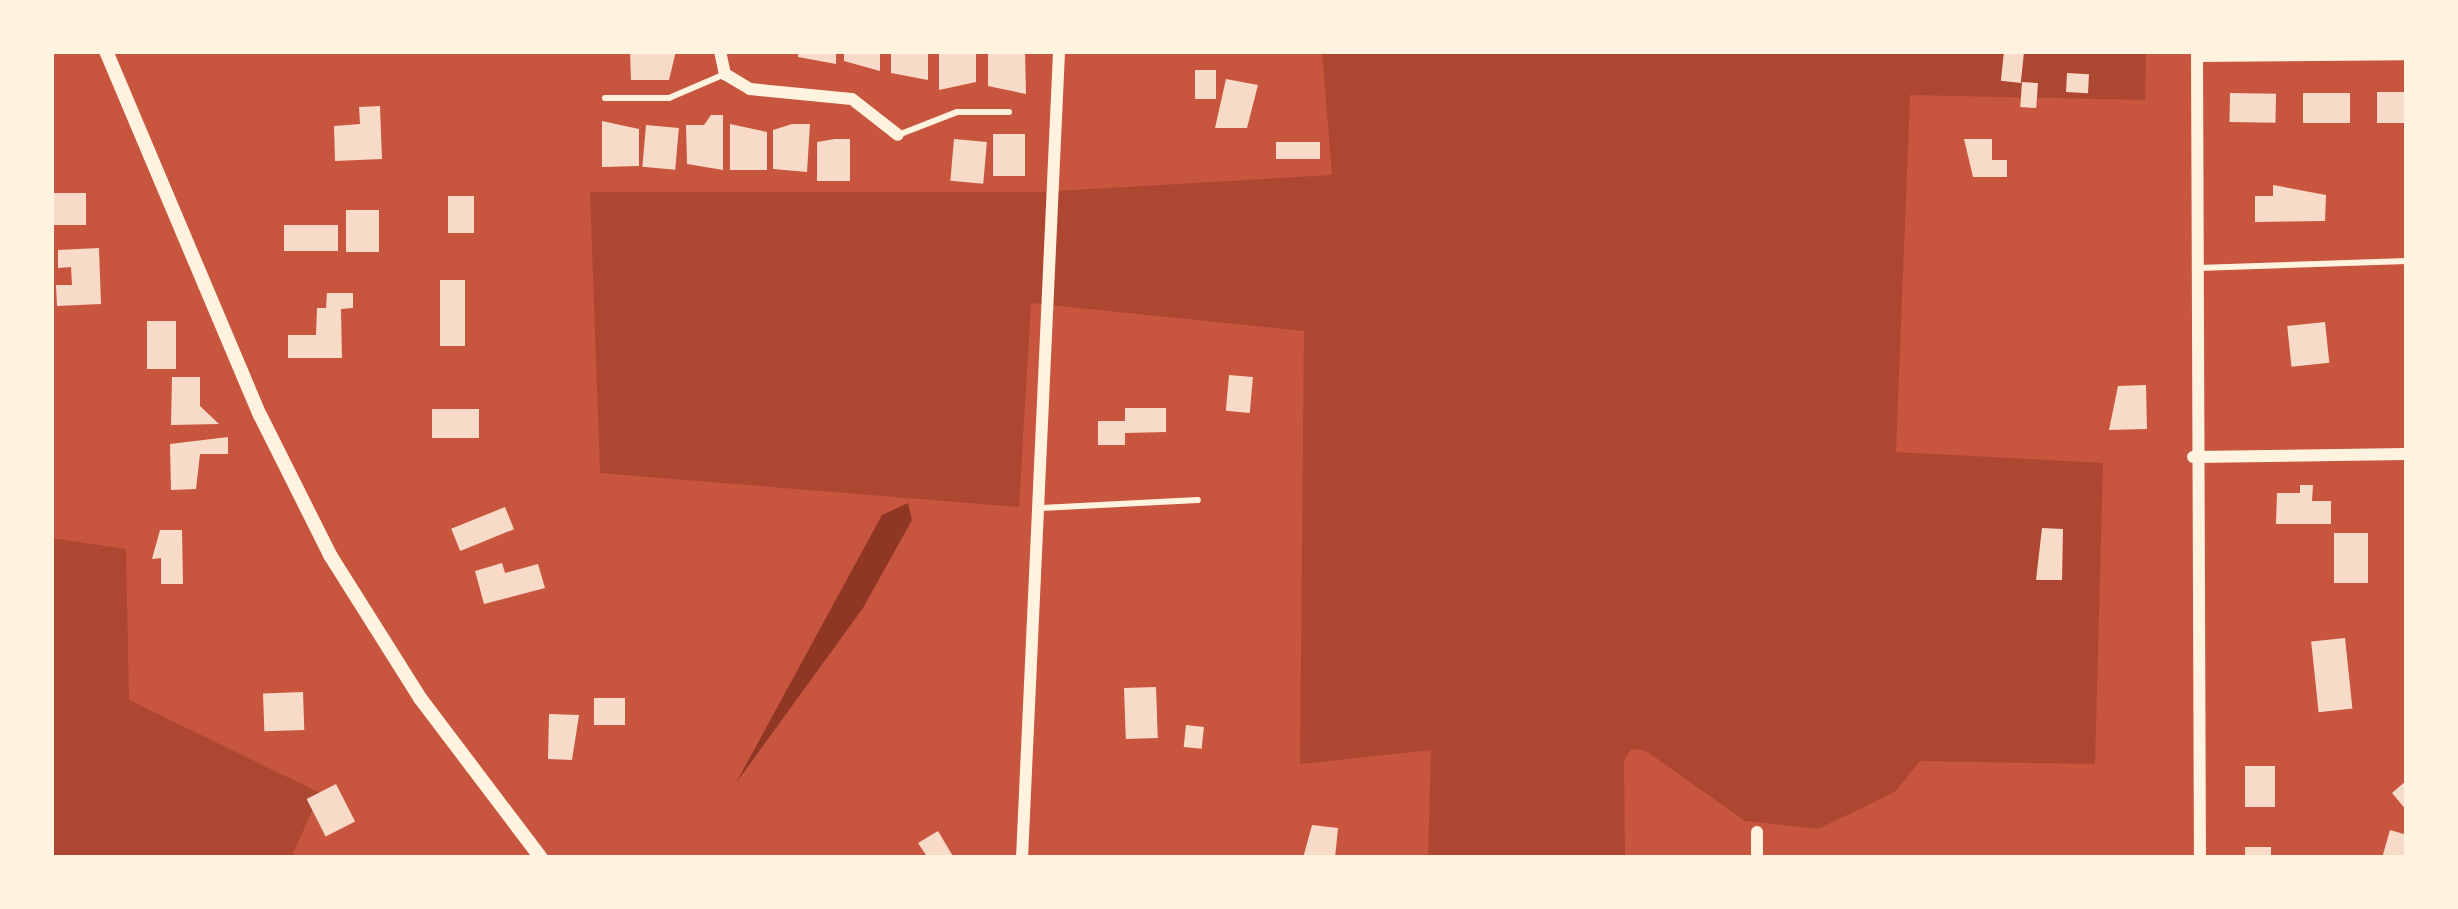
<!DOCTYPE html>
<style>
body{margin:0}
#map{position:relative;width:2458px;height:909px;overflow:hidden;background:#c8553d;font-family:"Sofia Sans Condensed",sans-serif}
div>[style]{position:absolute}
.green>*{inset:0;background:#ae4732}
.water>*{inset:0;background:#8f3625}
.building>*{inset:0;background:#f7dbc8;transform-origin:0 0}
.service>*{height:6px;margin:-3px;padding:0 3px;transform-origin:3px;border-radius:3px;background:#fff3e0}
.minor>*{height:12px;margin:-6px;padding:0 6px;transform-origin:6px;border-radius:6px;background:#fff3e0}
.tertiary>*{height:14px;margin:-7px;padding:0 7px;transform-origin:7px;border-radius:7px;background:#fff3e0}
span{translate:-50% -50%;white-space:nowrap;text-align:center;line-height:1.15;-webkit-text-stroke:12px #fff3e0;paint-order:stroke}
.frame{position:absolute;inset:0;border:54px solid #fff3e0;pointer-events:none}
</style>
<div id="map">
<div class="green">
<i style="clip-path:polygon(1322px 51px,2146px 51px,2145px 100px,1910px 95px,1896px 452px,2103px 463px,2095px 764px,1920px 761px,1895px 792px,1818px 829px,1745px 821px,1646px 751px,1631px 749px,1624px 761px,1625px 858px,1428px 858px,1431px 750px,1300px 764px,1304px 331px,1031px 303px,1019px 507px,600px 473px,590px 192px,1040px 192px,1332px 175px)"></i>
<i style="clip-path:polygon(51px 538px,126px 549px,129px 700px,320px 793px,291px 858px,51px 858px)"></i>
</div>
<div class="water">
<i style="clip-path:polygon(908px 503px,912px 520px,863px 608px,736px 783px,882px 515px)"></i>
</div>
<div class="building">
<i style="clip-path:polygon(630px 51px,676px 51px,669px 80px,631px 80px)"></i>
<i style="clip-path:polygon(798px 51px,836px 51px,836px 64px,798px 57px)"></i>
<i style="clip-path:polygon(844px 51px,880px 51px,880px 71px,844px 61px)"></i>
<i style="clip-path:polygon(891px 51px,928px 51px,928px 80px,891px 73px)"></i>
<i style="clip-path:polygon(939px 51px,976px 51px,976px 82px,939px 90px)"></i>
<i style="clip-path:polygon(988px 51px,1025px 51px,1026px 94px,988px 86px)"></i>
<i style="left:2004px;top:51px;width:20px;height:30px;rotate:6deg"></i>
<i style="left:1195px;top:70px;width:21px;height:29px"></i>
<i style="left:2067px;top:73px;width:22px;height:19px;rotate:3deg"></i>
<i style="clip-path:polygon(1226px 79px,1258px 85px,1247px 128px,1215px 128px)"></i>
<i style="left:2022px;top:82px;width:16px;height:25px;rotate:4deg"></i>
<i style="left:2407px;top:92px;width:31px;height:30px;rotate:90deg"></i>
<i style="left:2230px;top:93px;width:46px;height:29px;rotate:1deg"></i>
<i style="left:2350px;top:93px;width:30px;height:47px;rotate:90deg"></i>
<i style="clip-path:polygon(380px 106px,382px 159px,335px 161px,334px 126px,360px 124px,359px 107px)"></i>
<i style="clip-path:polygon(711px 115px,723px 115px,723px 170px,687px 164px,686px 125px,704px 125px)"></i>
<i style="clip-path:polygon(602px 121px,639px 129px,639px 166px,602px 167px)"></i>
<i style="clip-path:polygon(730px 124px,767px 132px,767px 170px,730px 170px)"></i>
<i style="clip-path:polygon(792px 124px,810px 124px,807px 172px,773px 169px,773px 130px)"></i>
<i style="left:646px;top:125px;width:33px;height:42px;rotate:5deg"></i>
<i style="left:1025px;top:134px;width:42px;height:32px;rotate:90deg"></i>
<i style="clip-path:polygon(835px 139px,850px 139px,850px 181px,817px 181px,817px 142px)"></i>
<i style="left:954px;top:139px;width:33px;height:42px;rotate:5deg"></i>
<i style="clip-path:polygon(1964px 139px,1992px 139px,1992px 160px,2007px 160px,2007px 177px,1973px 177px)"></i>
<i style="left:1320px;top:142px;width:17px;height:44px;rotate:90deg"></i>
<i style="clip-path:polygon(2273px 185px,2326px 195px,2325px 221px,2255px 222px,2255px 196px,2273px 196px)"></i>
<i style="left:51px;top:193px;width:35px;height:32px"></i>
<i style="left:448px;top:196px;width:26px;height:37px"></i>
<i style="left:346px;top:210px;width:33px;height:42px"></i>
<i style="left:338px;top:225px;width:26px;height:54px;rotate:90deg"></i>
<i style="clip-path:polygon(99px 248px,101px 304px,57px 306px,56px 285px,72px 285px,71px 267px,58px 268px,58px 250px)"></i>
<i style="left:440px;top:280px;width:25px;height:66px"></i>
<i style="clip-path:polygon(327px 293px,353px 293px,353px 308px,341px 309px,342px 358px,288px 358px,288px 335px,316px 335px,317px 308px,326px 308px)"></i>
<i style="left:147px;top:321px;width:29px;height:48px"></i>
<i style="left:2325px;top:322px;width:41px;height:38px;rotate:84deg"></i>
<i style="left:1229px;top:375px;width:24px;height:36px;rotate:5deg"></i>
<i style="clip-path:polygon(172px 377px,200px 377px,200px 406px,219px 424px,171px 425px)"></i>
<i style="clip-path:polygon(2146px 385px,2147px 429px,2109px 430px,2118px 386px)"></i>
<i style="clip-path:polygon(1125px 408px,1166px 408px,1166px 432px,1125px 433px,1125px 445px,1098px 445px,1098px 421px,1125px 421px)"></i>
<i style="left:432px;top:409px;width:47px;height:29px"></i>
<i style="clip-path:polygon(228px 437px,228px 454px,200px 454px,196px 489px,171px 490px,170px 444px)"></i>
<i style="clip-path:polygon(2300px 485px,2313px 485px,2312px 501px,2331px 501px,2331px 524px,2276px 524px,2277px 493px,2300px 493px)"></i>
<i style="left:505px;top:507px;width:24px;height:58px;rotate:68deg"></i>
<i style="clip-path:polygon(2042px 528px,2063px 529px,2062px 580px,2036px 580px)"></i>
<i style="clip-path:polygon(160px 530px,182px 530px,183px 584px,161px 584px,161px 558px,152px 559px)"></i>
<i style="left:2368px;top:533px;width:50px;height:34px;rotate:90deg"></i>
<i style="clip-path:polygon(502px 563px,505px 573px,538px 564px,545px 588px,484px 604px,475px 571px)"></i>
<i style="left:2345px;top:638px;width:71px;height:34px;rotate:84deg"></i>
<i style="left:1156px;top:687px;width:51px;height:32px;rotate:88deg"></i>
<i style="left:303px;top:692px;width:38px;height:40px;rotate:88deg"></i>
<i style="left:594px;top:698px;width:31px;height:27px"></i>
<i style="clip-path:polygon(549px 714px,579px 715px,572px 760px,548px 759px)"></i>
<i style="left:1186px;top:725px;width:18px;height:22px;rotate:6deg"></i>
<i style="left:2245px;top:766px;width:30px;height:41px"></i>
<i style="clip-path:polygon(2407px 780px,2407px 811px,2392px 793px)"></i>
<i style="left:336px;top:784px;width:42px;height:33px;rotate:63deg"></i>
<i style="clip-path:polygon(1312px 825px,1338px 828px,1335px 858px,1303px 858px)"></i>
<i style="clip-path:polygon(2390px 830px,2407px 835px,2407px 858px,2382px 858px)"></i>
<i style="clip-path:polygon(938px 831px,954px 858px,928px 858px,918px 843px)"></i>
<i style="left:2245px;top:847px;width:26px;height:11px"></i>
</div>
<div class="service">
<i style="left:605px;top:98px;width:64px"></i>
<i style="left:669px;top:98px;width:61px;rotate:-23.2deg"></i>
<i style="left:898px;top:135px;width:63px;rotate:-21.3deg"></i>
<i style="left:957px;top:112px;width:52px"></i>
<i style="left:2198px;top:268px;width:209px;rotate:-1.9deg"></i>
<i style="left:1041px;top:508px;width:157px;rotate:-2.9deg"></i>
</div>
<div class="minor">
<i style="left:720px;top:51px;width:24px;rotate:78deg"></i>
<i style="left:725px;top:74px;width:29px;rotate:31deg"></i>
<i style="left:750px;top:89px;width:102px;rotate:5.6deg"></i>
<i style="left:852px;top:99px;width:58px;rotate:38deg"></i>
<i style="left:2197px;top:51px;width:807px;rotate:89.79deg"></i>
<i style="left:2197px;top:56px;width:210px;rotate:-0.5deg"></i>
<i style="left:2193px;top:457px;width:214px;rotate:-0.8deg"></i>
<i style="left:1757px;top:832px;width:26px;rotate:90deg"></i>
<i style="left:1022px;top:858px;width:808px;rotate:-87.37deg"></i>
</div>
<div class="tertiary">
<i style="left:106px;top:51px;width:395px;rotate:67.1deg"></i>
<i style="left:260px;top:415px;width:157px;rotate:63.4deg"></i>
<i style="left:330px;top:555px;width:169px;rotate:57.8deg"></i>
<i style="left:420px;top:698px;width:201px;rotate:52.9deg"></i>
</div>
<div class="frame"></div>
</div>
